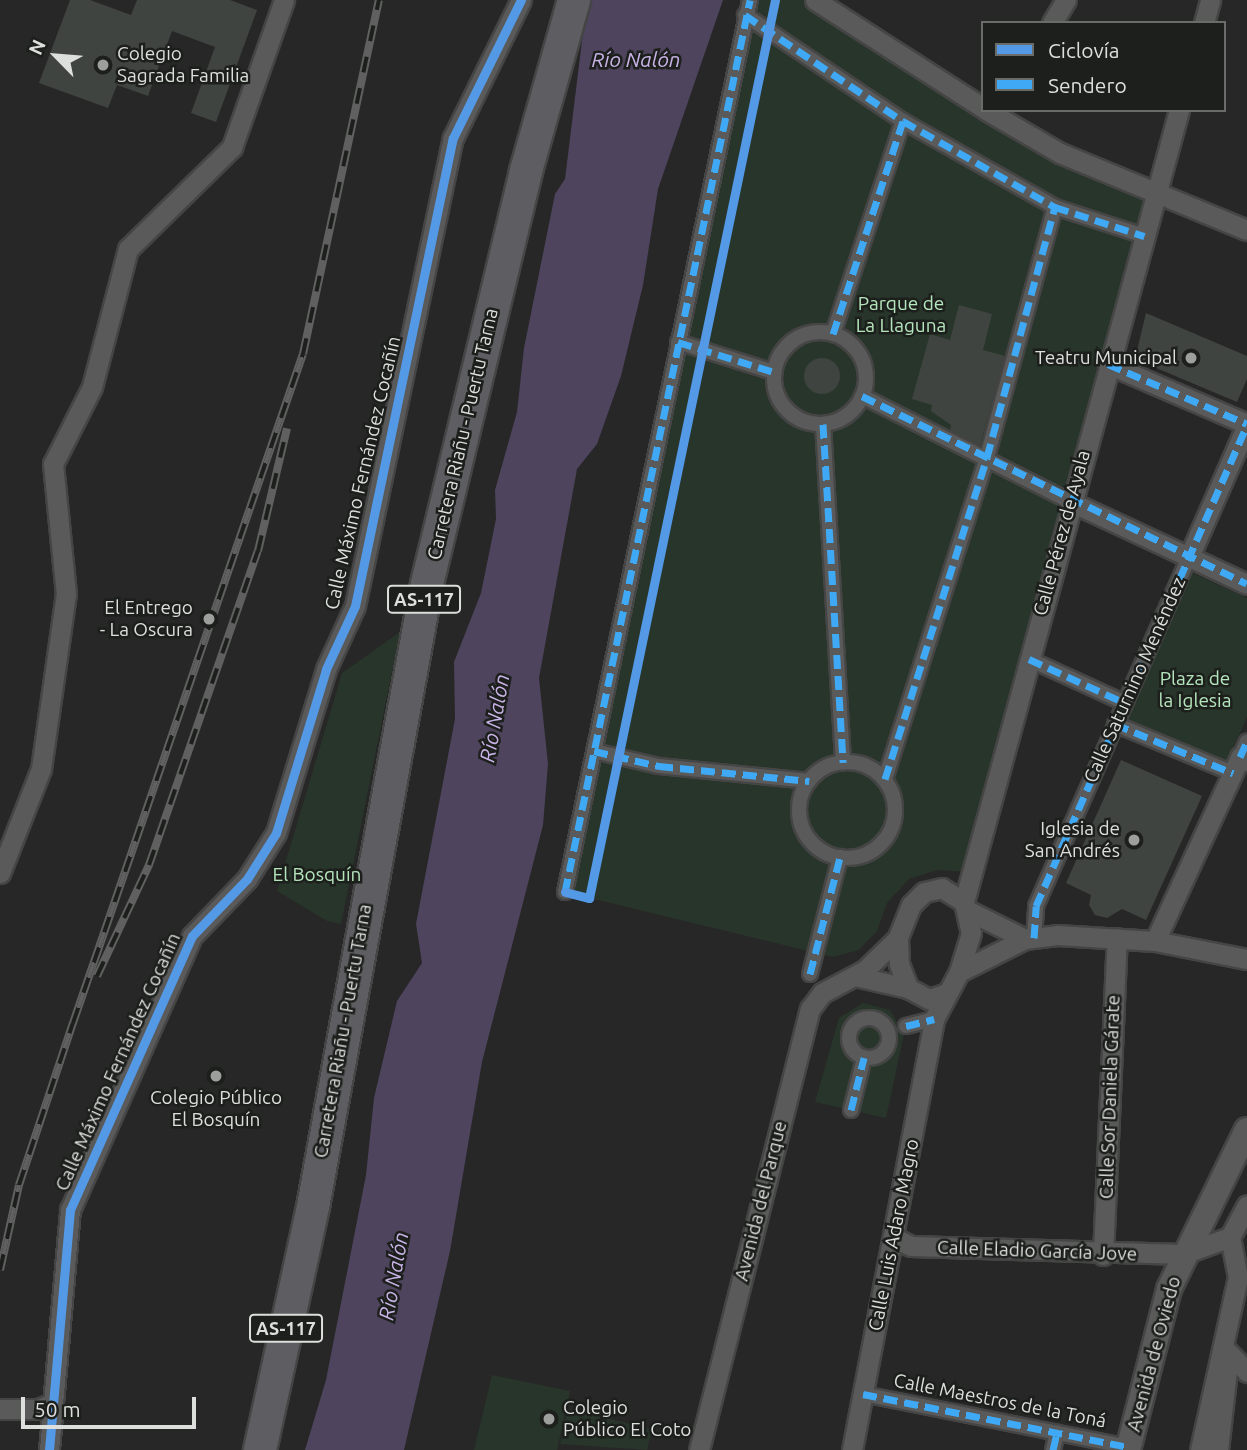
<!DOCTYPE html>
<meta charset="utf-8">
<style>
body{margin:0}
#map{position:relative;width:1247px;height:1450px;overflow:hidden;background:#272727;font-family:Ubuntu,sans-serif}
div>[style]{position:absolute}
.green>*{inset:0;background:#28352a}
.water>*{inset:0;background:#4e445d}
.building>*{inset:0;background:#404440}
.round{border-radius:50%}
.roads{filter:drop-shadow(2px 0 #454545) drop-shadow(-2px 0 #454545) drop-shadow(0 2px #454545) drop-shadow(0 -2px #454545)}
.pedestrian>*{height:14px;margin:-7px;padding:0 7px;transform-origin:7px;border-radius:7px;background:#595a59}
.pedestrian>.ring{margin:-7px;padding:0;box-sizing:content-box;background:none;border:14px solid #595a59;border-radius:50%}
.minor>*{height:19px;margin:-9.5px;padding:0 9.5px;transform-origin:9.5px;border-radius:9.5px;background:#595a59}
.tertiary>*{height:24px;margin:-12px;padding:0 12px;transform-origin:12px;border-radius:12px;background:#595a59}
.primary>*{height:32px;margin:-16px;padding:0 16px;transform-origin:16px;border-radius:16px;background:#5e5d61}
.rail>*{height:8px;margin-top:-4px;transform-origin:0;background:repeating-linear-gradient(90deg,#1c1f1c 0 16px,#5f605f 0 32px);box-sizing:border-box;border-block:2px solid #5f605f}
.quiet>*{height:7px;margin-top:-3.5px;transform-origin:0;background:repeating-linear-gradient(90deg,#3fa9f5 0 14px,transparent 0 21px)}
.cycleway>*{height:9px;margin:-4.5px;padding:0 4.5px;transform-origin:4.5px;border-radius:4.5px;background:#5399e6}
.dots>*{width:19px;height:19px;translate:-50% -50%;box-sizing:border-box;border:4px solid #1c1f1c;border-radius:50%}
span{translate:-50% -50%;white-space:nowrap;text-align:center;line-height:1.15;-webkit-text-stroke:5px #1c1f1c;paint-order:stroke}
.shield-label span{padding:2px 5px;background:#1c1f1c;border:2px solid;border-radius:5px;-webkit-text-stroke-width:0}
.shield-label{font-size:18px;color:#dddfdd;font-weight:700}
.poi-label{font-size:19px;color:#dddfdd}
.left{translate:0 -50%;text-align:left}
.right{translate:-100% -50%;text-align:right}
.park-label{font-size:19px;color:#b5e5bc}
.street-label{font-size:19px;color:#dddfdd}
.water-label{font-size:21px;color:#c8b3e6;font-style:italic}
.legend{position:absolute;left:981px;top:21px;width:245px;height:91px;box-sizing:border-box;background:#1c1f1c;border:2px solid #696c69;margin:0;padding:9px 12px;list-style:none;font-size:21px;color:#dddfdd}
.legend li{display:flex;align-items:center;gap:14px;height:35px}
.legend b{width:35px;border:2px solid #696c69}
.north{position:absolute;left:21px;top:21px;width:70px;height:70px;-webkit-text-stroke:5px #1c1f1c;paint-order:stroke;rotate:295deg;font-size:19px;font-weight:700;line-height:28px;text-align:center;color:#dddfdd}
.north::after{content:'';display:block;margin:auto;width:24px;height:32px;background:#dddfdd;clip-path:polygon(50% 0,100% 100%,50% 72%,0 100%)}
.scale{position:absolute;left:21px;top:1397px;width:175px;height:32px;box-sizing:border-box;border:4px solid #dddfdd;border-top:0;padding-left:9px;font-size:21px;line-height:24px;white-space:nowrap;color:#dddfdd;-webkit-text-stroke:5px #1c1f1c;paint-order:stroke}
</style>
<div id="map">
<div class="green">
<i style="clip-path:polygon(750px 0,815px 0,931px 74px,1155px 195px,970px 872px,937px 870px,909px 879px,887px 903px,877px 931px,859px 950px,833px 957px,565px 892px)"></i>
<i style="clip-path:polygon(1190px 572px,1247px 598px,1247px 717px,1225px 765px,1124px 719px)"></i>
<i style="clip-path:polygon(400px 632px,341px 924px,327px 921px,277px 891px,342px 673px)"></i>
<i style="clip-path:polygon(863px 1003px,890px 1010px,904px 1034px,886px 1118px,815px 1102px,839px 1018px)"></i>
<i style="clip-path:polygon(492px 1375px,570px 1391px,557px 1450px,474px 1450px)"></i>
<i style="clip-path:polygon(568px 1409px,652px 1429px,647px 1450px,560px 1444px)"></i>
</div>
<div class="water">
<i style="clip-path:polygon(587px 0,723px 0,658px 189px,643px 285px,621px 376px,597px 444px,577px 469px,539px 678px,548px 764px,543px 825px,482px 1062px,450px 1251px,404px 1450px,305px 1450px,326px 1380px,366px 1175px,374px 1098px,397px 1001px,422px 963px,416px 924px,455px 719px,454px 662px,481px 593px,496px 519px,495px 490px,517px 412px,524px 348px,555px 194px,565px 179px)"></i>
</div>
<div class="building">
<i style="clip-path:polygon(70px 0,90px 0,131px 15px,137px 0,230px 0,257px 10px,216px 122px,191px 113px,215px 47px,172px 31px,148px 96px,117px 85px,108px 108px,39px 83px)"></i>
<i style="clip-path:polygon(959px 305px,992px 314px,983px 350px,1005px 356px,980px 445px,950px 430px,951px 425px,931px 411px,932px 405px,912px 399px,930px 334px,950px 340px)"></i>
<i style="clip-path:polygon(1146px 313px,1247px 356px,1247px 379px,1237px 402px,1135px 359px)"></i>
<i class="round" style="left:804px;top:358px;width:36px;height:36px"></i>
<i style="clip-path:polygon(1121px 760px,1202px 796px,1146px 920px,1122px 909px,1107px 918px,1095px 915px,1089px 905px,1091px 895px,1066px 883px)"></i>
</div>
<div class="roads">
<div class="pedestrian">
<i style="left:745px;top:15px;width:190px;rotate:33.9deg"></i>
<i style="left:903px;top:121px;width:175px;rotate:29.5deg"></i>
<i style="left:1055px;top:207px;width:94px;rotate:18deg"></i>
<i class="ring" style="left:774px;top:332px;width:78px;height:78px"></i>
<i style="left:833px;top:334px;width:224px;rotate:-71.8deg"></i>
<i style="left:678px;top:342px;width:101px;rotate:17.4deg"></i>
<i style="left:862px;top:396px;width:232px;rotate:26.9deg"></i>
<i style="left:823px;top:424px;width:339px;rotate:86.6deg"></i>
<i style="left:1029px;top:659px;width:106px;rotate:24.6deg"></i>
<i style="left:1115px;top:724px;width:128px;rotate:22.6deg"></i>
<i style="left:594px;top:751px;width:67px;rotate:13deg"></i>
<i style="left:659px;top:766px;width:151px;rotate:5.7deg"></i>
<i style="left:1240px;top:757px;width:17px;rotate:-66deg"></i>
<i class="ring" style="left:799px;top:762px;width:82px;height:82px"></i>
<i style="left:885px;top:779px;width:338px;rotate:-72.4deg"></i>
<i style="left:987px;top:457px;width:259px;rotate:-74.8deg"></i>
<i style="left:565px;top:892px;width:911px;rotate:-78.28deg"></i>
<i style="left:1034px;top:938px;width:32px;rotate:-86deg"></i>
<i style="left:1036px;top:906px;width:381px;rotate:-66.3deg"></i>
<i style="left:810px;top:974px;width:121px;rotate:-75.6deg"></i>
<i class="ring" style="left:849px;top:1018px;width:26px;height:26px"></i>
<i style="left:906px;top:1026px;width:29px;rotate:-14deg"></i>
<i style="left:851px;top:1110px;width:54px;rotate:-76deg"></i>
<i style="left:863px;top:1394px;width:270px;rotate:11.3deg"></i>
<i style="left:1053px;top:1450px;width:18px;rotate:-77deg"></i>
</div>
<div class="minor">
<i style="left:815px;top:0;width:200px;rotate:32.7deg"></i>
<i style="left:1052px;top:23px;width:27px;rotate:-59deg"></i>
<i style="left:1204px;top:23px;width:24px;rotate:-75deg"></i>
<i style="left:986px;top:110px;width:86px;rotate:30.2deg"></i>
<i style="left:1060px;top:153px;width:202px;rotate:22.4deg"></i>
<i style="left:1108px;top:364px;width:151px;rotate:23.3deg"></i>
<i style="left:1069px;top:501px;width:196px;rotate:25deg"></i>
<i style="left:1189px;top:557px;width:144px;rotate:-66.3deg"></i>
<i style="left:0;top:873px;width:112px;rotate:-68.5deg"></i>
<i style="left:41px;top:769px;width:177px;rotate:-81.9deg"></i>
<i style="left:66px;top:594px;width:131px;rotate:-95.7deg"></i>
<i style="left:53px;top:464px;width:86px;rotate:-63.1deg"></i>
<i style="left:92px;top:387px;width:143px;rotate:-75.4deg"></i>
<i style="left:128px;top:249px;width:146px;rotate:-44.4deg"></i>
<i style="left:232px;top:147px;width:156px;rotate:-70.5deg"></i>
<i style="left:964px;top:902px;width:821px;rotate:-74.81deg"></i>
<i style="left:967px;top:910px;width:65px;rotate:26.6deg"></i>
<i style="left:1155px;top:941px;width:203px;rotate:-65.2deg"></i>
<i style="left:1240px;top:757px;width:8px;rotate:30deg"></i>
<i style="left:959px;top:972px;width:74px;rotate:-26.6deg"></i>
<i style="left:1025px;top:939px;width:32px;rotate:-7deg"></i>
<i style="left:1057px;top:935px;width:98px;rotate:3.5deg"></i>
<i style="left:1155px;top:941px;width:94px;rotate:11.1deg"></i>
<i style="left:855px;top:976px;width:54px;rotate:12.8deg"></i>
<i style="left:893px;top:1237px;width:20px;rotate:27deg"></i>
<i style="left:911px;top:1246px;width:272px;rotate:1.7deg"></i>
<i style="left:1183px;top:1254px;width:50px;rotate:-19.9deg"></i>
<i style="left:1230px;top:1237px;width:36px;rotate:-62deg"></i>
<i style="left:1103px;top:1255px;width:317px;rotate:-87.5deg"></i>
<i style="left:1223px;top:1347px;width:35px;rotate:46deg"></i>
<i style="left:0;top:1409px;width:38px"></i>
<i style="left:38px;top:1409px;width:14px;rotate:-21deg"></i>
<i style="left:49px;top:1450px;width:241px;rotate:-85deg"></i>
<i style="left:70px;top:1210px;width:300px;rotate:-66deg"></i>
<i style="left:192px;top:936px;width:79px;rotate:-46deg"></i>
<i style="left:247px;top:879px;width:54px;rotate:-57.8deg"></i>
<i style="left:276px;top:833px;width:171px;rotate:-73deg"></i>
<i style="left:326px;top:669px;width:69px;rotate:-65.3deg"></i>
<i style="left:355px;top:606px;width:478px;rotate:-78.2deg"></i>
<i style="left:453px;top:138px;width:154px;rotate:-63.8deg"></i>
<i style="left:699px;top:1450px;width:455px;rotate:-75.9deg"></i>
<i style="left:810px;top:1009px;width:20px;rotate:-53deg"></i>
<i style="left:822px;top:993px;width:49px;rotate:-28.1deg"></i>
<i style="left:865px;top:970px;width:46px;rotate:-44.1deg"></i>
<i style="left:852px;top:1450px;width:439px;rotate:-79.2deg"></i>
<i style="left:934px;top:1019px;width:53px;rotate:-62deg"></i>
<i style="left:959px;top:972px;width:41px;rotate:-72.9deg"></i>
<i style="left:971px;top:933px;width:32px;rotate:-103deg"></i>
<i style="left:964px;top:902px;width:26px;rotate:-148deg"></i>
<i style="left:942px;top:888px;width:18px;rotate:167deg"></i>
<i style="left:924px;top:892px;width:18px;rotate:135deg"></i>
<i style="left:911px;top:905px;width:35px;rotate:112deg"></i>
<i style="left:898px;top:938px;width:26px;rotate:88deg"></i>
<i style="left:899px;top:964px;width:26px;rotate:69deg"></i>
<i style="left:908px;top:988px;width:24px;rotate:28deg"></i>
<i style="left:929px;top:999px;width:16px;rotate:-18deg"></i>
<i style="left:1200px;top:1450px;width:177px;rotate:-77.6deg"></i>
<i style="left:1238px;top:1277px;width:41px;rotate:-101.3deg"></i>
<i style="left:1218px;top:1450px;width:90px;rotate:-83.6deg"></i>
</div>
<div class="tertiary">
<i style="left:1128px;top:1450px;width:166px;rotate:-75.7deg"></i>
<i style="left:1169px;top:1289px;width:177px;rotate:-63.9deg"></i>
</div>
<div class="primary">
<i style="left:260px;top:1450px;width:249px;rotate:-77.7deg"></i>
<i style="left:313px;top:1207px;width:633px;rotate:-79.63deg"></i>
<i style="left:427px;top:584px;width:425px;rotate:-76.5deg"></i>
<i style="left:526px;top:171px;width:178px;rotate:-74.3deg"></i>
</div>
</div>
<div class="rail">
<i style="left:97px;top:976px;width:123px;rotate:-64.9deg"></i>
<i style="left:149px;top:865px;width:332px;rotate:-70.9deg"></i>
<i style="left:258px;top:551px;width:126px;rotate:-76.7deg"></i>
<i style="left:0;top:1270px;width:87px;rotate:-77.4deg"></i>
<i style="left:19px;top:1185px;width:171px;rotate:-71.6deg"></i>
<i style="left:73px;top:1023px;width:707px;rotate:-71.03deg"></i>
<i style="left:303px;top:354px;width:362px;rotate:-77.9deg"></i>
</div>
<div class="quiet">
<i style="left:745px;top:15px;width:190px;rotate:33.9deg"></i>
<i style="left:903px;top:121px;width:175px;rotate:29.5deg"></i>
<i style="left:1055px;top:207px;width:94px;rotate:18deg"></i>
<i style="left:833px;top:334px;width:224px;rotate:-71.8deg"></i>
<i style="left:678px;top:342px;width:101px;rotate:17.4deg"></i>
<i style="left:1108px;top:364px;width:151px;rotate:23.3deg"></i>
<i style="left:862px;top:396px;width:428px;rotate:26deg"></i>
<i style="left:823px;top:424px;width:339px;rotate:86.6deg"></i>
<i style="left:1029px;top:659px;width:106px;rotate:24.6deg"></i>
<i style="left:1115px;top:724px;width:128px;rotate:22.6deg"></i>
<i style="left:594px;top:751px;width:67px;rotate:13deg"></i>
<i style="left:659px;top:766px;width:151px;rotate:5.7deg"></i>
<i style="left:1240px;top:757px;width:17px;rotate:-66deg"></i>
<i style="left:885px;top:779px;width:338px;rotate:-72.4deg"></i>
<i style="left:987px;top:457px;width:259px;rotate:-74.8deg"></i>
<i style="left:571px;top:893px;width:6px;rotate:-171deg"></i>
<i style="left:565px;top:892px;width:911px;rotate:-78.28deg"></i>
<i style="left:1034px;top:938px;width:32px;rotate:-86deg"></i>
<i style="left:1036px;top:906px;width:525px;rotate:-66.31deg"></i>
<i style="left:810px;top:974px;width:121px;rotate:-75.6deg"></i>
<i style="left:906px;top:1026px;width:29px;rotate:-14deg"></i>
<i style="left:851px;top:1110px;width:54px;rotate:-76deg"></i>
<i style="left:863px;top:1394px;width:270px;rotate:11.3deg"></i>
<i style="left:1053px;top:1450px;width:18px;rotate:-77deg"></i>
</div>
<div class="cycleway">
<i style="left:565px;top:892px;width:25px;rotate:14deg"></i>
<i style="left:589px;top:898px;width:917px;rotate:-78.3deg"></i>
<i style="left:49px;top:1450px;width:241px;rotate:-85deg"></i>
<i style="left:70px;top:1210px;width:300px;rotate:-66deg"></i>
<i style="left:192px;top:936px;width:79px;rotate:-46deg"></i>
<i style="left:247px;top:879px;width:54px;rotate:-57.8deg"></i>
<i style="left:276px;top:833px;width:171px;rotate:-73deg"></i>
<i style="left:326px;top:669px;width:69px;rotate:-65.3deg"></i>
<i style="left:355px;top:606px;width:478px;rotate:-78.2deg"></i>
<i style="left:453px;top:138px;width:154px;rotate:-63.8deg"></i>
</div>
<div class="dots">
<i style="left:103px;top:65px;background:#9d9f9d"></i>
<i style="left:1191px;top:358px;background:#9d9f9d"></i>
<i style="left:209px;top:619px;background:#9d9f9d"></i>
<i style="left:1134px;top:840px;background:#9d9f9d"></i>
<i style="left:216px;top:1076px;background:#9d9f9d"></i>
<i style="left:549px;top:1419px;background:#9d9f9d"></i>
</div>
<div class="shield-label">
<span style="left:424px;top:599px">AS-117</span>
<span style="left:286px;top:1328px">AS-117</span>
</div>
<div class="poi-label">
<span class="left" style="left:117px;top:65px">Colegio<br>Sagrada Familia</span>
<span class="right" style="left:1177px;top:358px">Teatru Municipal</span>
<span class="right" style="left:193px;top:619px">El Entrego<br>- La Oscura</span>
<span class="right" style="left:1120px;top:840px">Iglesia de<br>San Andrés</span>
<span style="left:216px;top:1109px">Colegio Público<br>El Bosquín</span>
<span class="left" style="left:563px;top:1419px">Colegio<br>Público El Coto</span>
</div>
<div class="park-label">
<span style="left:901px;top:315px">Parque de<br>La Llaguna</span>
<span style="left:1195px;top:690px">Plaza de<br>la Iglesia</span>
<span style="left:317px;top:875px">El Bosquín</span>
</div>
<div class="street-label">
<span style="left:463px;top:434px;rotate:-77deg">Carretera Riañu - Puertu Tarna</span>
<span style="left:363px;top:473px;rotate:-77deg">Calle Máximo Fernández Cocañín</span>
<span style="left:1062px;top:533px;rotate:-75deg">Calle Pérez de Ayala</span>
<span style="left:1135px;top:680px;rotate:-66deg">Calle Saturnino Menéndez</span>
<span style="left:343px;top:1031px;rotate:-80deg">Carretera Riañu - Puertu Tarna</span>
<span style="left:118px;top:1062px;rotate:-66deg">Calle Máximo Fernández Cocañín</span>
<span style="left:1110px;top:1097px;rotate:-88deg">Calle Sor Daniela Gárate</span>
<span style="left:761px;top:1201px;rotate:-76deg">Avenida del Parque</span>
<span style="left:894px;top:1235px;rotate:-79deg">Calle Luis Adaro Magro</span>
<span style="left:1037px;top:1251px;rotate:2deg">Calle Eladio García Jove</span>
<span style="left:1154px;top:1354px;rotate:-75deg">Avenida de Oviedo</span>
<span style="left:1000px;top:1401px;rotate:11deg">Calle Maestros de la Toná</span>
</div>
<div class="water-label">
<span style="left:636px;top:59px">Río Nalón</span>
<span style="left:494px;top:718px;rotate:-80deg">Río Nalón</span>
<span style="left:393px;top:1276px;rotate:-80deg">Río Nalón</span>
</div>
<ul class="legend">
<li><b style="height:9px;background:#5399e6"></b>Ciclovía</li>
<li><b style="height:9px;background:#3fa9f5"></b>Sendero</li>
</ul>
<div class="north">N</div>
<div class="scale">50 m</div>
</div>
